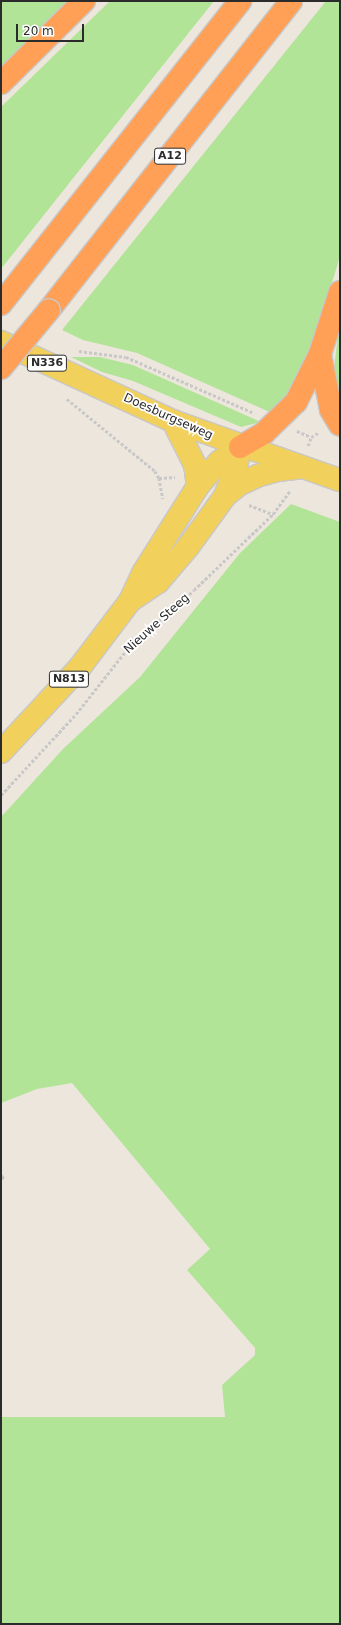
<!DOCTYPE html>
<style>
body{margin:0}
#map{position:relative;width:341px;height:1625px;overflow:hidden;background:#ede6dd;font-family:"DejaVu Sans",sans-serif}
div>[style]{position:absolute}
.green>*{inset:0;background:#b2e498}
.building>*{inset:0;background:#c8c3bc}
.path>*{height:2.5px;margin-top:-1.25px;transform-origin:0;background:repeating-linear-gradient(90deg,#c8c8c8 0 3px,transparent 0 5px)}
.roads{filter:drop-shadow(1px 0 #c8c8c8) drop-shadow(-1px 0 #c8c8c8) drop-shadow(0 1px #c8c8c8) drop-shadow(0 -1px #c8c8c8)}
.primary>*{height:22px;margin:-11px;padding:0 11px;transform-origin:11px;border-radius:11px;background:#f2d05c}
.highway>*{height:22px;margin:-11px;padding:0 11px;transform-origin:11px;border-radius:11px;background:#ffa056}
.bridges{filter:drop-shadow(1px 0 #c8c8c8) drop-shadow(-1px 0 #c8c8c8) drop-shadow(0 1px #c8c8c8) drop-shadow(0 -1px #c8c8c8)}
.highway-bridge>*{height:22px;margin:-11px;padding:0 11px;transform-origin:11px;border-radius:11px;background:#ffa056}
span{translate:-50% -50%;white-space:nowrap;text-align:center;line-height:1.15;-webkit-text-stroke:3.5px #fff;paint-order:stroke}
.shield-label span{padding:1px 3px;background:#fff;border:1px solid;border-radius:3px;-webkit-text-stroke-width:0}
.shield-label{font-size:11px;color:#2b2b2b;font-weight:700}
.street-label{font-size:12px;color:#2b2b2b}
.frame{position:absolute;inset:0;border:2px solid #2b2b2b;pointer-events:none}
.scale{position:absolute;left:16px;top:24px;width:68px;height:18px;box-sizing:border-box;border:2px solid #2b2b2b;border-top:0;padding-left:5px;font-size:12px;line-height:14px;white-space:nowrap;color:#2b2b2b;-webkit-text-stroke:3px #fff;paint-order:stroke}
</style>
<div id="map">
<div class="green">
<i style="clip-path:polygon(1px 1px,70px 1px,1px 67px)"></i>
<i style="clip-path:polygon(110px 1px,214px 1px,1px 269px,1px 107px)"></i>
<i style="clip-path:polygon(326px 1px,340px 1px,340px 256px,311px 353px,284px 404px,274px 414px,137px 353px,83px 340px,62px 330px)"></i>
<i style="clip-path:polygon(340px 319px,340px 404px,333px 377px)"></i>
<i style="clip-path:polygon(71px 357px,100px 357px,133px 365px,261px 422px,241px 427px,133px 381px,102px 372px)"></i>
<i style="clip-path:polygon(291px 504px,340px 522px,340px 1624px,1px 1624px,1px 1417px,225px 1417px,222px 1385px,255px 1355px,255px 1348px,187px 1270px,210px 1249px,72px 1083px,37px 1089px,1px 1103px,1px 817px,63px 749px,140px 677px,240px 553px)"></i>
</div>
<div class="building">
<i style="clip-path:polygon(1px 1173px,5px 1178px,1px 1181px)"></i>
</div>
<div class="path">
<i style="left:79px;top:351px;width:47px;rotate:7.3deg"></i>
<i style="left:126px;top:357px;width:140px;rotate:23.6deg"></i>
<i style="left:67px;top:399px;width:114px;rotate:39.3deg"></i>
<i style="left:155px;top:471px;width:8px;rotate:60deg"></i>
<i style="left:159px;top:478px;width:21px;rotate:79deg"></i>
<i style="left:297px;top:431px;width:15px;rotate:23deg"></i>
<i style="left:308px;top:446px;width:9px;rotate:-72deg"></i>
<i style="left:311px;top:437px;width:8px;rotate:-30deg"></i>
<i style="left:159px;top:478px;width:16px;rotate:-4deg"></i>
<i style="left:249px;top:505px;width:26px;rotate:21deg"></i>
<i style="left:1px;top:795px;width:110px;rotate:-47.2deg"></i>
<i style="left:76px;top:714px;width:85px;rotate:-51.7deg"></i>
<i style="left:129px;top:647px;width:86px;rotate:-41.2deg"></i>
<i style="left:194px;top:590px;width:110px;rotate:-43.9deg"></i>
<i style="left:273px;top:514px;width:29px;rotate:-54deg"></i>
</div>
<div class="roads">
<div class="primary">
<i style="left:1px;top:342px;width:189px;rotate:24.7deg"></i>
<i style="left:173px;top:421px;width:177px;rotate:19.5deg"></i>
<i style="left:173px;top:421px;width:49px;rotate:63.4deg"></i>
<i style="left:195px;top:465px;width:21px;rotate:82deg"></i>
<i style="left:225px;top:496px;width:19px;rotate:-39deg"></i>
<i style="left:240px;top:484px;width:19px;rotate:-25deg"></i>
<i style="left:257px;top:476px;width:22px;rotate:-16deg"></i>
<i style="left:278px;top:470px;width:20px;rotate:-6deg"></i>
<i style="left:130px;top:601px;width:34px;rotate:-34deg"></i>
<i style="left:158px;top:582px;width:46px;rotate:-49.4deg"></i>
<i style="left:188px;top:547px;width:63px;rotate:-54deg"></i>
<i style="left:225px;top:496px;width:30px;rotate:-69deg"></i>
<i style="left:236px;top:468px;width:21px;rotate:-79deg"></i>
<i style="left:1px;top:752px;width:116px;rotate:-47.1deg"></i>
<i style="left:80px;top:667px;width:83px;rotate:-52.9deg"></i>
<i style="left:130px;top:601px;width:31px;rotate:-65deg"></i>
<i style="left:143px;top:573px;width:103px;rotate:-57.7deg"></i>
<i style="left:198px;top:486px;width:32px;rotate:-49deg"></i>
<i style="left:219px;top:462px;width:26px;rotate:-36deg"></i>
</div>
<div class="highway">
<i style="left:1px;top:83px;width:117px;rotate:-44.7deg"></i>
<i style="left:1px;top:304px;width:386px;rotate:-51.7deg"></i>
<i style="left:49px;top:310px;width:392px;rotate:-51.9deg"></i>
<i style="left:320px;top:354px;width:57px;rotate:78.9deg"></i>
<i style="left:331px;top:410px;width:17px;rotate:59deg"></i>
<i style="left:240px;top:447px;width:28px;rotate:-30deg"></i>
<i style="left:264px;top:433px;width:45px;rotate:-44.1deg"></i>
<i style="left:296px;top:402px;width:54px;rotate:-63.4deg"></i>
<i style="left:320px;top:354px;width:65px;rotate:-72.1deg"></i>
</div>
</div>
<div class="bridges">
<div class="highway-bridge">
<i style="left:1px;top:368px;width:75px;rotate:-50.4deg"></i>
</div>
</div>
<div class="shield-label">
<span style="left:170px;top:156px">A12</span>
<span style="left:47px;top:363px">N336</span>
<span style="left:69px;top:679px">N813</span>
</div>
<div class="street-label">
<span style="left:168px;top:417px;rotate:24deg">Doesburgseweg</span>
<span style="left:157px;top:624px;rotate:-42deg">Nieuwe Steeg</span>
</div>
<div class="frame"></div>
<div class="scale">20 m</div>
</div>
